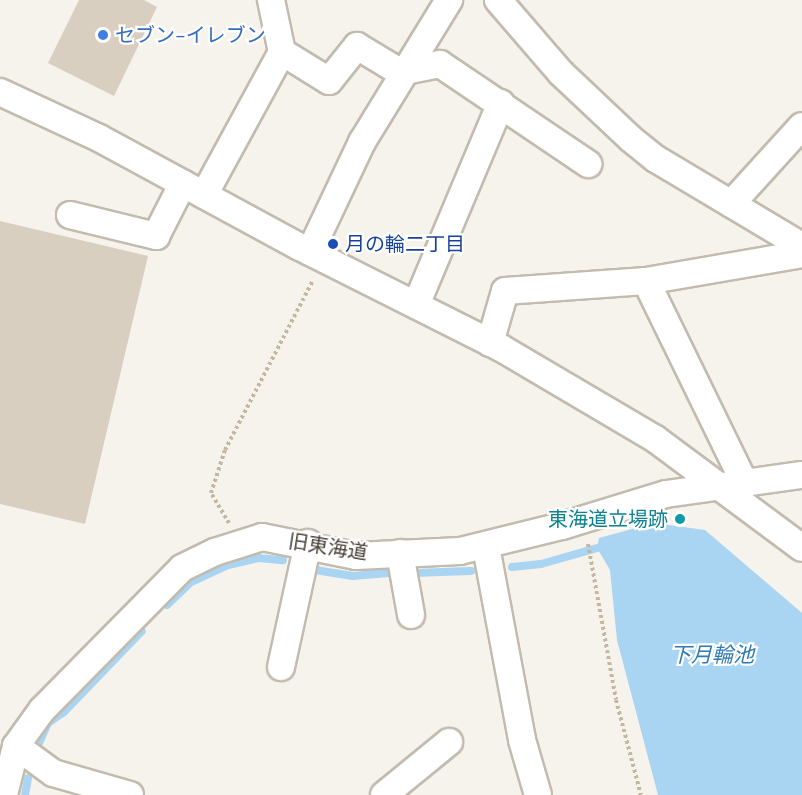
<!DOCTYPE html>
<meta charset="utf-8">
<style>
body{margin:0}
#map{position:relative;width:802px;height:795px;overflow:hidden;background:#f6f3ec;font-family:"DM Sans","Noto Sans JP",sans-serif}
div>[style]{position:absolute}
.water>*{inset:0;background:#a9d4f2}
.stream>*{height:8px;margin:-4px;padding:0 4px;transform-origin:4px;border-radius:4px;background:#a9d4f2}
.building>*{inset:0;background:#d8cfc1}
.path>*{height:4px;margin-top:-2px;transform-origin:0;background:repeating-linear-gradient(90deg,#c4b79f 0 3px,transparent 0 6px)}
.roads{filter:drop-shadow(2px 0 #c2bbae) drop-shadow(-2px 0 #c2bbae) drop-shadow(0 2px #c2bbae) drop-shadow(0 -2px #c2bbae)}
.minor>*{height:26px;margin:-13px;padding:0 13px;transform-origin:13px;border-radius:13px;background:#fff}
.dots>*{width:16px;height:16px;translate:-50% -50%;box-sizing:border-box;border:3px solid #fff;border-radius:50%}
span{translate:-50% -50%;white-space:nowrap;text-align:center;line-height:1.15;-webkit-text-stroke:4.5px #fff;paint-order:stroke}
.shop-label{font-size:20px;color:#366cbe}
.left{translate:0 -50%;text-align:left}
.transit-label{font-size:20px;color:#164399}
.culture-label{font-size:20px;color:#0d838f}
.right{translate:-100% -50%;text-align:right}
.street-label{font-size:20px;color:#4b4439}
.water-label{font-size:21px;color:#2e7ab2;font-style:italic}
</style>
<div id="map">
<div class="water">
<i style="clip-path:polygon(654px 523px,705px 530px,802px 613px,802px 795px,658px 795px,617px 640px,610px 570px,597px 548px,599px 538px)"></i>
</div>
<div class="stream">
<i style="left:512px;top:567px;width:29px;rotate:-6deg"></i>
<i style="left:541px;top:564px;width:58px;rotate:-15.9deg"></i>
<i style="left:315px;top:570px;width:38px;rotate:9deg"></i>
<i style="left:353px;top:576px;width:38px;rotate:-5deg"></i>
<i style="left:413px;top:573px;width:58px;rotate:-2deg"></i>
<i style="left:167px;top:605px;width:33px;rotate:-44deg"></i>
<i style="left:191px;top:582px;width:41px;rotate:-24.7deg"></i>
<i style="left:228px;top:565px;width:31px;rotate:-13deg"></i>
<i style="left:258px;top:558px;width:25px;rotate:5deg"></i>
<i style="left:39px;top:743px;width:22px;rotate:-66deg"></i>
<i style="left:48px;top:723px;width:19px;rotate:-35deg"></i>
<i style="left:64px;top:712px;width:112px;rotate:-46.1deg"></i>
<i style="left:25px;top:795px;width:17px;rotate:-80deg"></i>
</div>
<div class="building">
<i style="clip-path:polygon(79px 0,144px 0,157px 7px,114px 96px,48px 63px)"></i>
<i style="clip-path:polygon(0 221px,148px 256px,85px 524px,0 504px)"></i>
</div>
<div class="path">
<i style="left:229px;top:523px;width:35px;rotate:-121deg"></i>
<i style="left:211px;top:493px;width:45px;rotate:-72deg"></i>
<i style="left:225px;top:450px;width:191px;rotate:-62.6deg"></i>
<i style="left:588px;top:544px;width:158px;rotate:79.8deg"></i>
<i style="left:616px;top:700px;width:98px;rotate:75.3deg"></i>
</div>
<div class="roads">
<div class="minor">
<i style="left:271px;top:0;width:53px;rotate:78.1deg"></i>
<i style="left:498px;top:0;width:96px;rotate:49.2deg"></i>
<i style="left:561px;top:73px;width:96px;rotate:43.3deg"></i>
<i style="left:631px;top:139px;width:32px;rotate:39deg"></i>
<i style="left:656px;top:159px;width:170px;rotate:30.8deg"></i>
<i style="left:0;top:92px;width:109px;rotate:24.9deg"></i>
<i style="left:99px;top:138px;width:229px;rotate:28.5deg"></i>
<i style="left:300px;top:247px;width:225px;rotate:26.7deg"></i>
<i style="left:501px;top:348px;width:178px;rotate:30.5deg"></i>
<i style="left:654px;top:438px;width:184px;rotate:36.6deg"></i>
<i style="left:204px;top:195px;width:163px;rotate:-61.4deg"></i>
<i style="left:282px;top:52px;width:55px;rotate:31.7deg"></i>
<i style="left:329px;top:81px;width:45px;rotate:-51.3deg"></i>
<i style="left:357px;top:46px;width:50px;rotate:31.2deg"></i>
<i style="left:400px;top:72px;width:41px;rotate:-11.3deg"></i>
<i style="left:440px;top:64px;width:179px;rotate:34deg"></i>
<i style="left:731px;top:204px;width:105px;rotate:-47.7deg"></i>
<i style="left:70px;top:215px;width:89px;rotate:13.7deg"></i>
<i style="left:156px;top:236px;width:59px;rotate:-63deg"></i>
<i style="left:310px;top:252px;width:122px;rotate:-64.7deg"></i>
<i style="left:362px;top:142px;width:167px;rotate:-58.5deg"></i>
<i style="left:646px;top:281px;width:226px;rotate:64deg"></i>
<i style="left:416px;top:305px;width:219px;rotate:-67.2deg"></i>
<i style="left:490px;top:343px;width:54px;rotate:-73.9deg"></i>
<i style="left:505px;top:291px;width:141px;rotate:-4.1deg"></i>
<i style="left:646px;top:281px;width:158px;rotate:-9.8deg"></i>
<i style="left:486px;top:547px;width:196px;rotate:79.4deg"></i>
<i style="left:522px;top:740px;width:57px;rotate:73.8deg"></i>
<i style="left:400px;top:553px;width:63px;rotate:79.9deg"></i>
<i style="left:281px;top:667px;width:127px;rotate:-77.7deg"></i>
<i style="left:16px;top:746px;width:46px;rotate:36.1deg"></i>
<i style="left:53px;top:773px;width:80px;rotate:15.9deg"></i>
<i style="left:4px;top:795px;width:50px;rotate:-76.2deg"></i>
<i style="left:16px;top:746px;width:44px;rotate:-54.2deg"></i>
<i style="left:42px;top:710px;width:199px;rotate:-45.4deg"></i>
<i style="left:182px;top:568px;width:37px;rotate:-26deg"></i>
<i style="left:215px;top:552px;width:49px;rotate:-17.7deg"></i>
<i style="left:262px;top:537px;width:96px;rotate:11.4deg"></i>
<i style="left:356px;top:556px;width:104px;rotate:-2.8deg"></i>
<i style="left:460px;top:551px;width:105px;rotate:-13.8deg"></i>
<i style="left:562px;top:526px;width:109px;rotate:-17.1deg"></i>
<i style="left:666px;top:494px;width:137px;rotate:-8deg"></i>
<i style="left:384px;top:795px;width:84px;rotate:-39.2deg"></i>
</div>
</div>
<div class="dots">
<i style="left:103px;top:35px;background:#3f7fe0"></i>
<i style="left:333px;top:244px;background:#1a4fb4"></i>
<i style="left:680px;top:519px;background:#0f9aa8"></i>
</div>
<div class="shop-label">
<span class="left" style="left:115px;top:35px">セブン-イレブン</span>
</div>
<div class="transit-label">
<span class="left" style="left:345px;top:244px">月の輪二丁目</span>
</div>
<div class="culture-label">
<span class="right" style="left:668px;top:519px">東海道立場跡</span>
</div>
<div class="street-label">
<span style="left:328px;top:547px;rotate:9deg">旧東海道</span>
</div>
<div class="water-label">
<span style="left:712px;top:655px">下月輪池</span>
</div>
</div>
